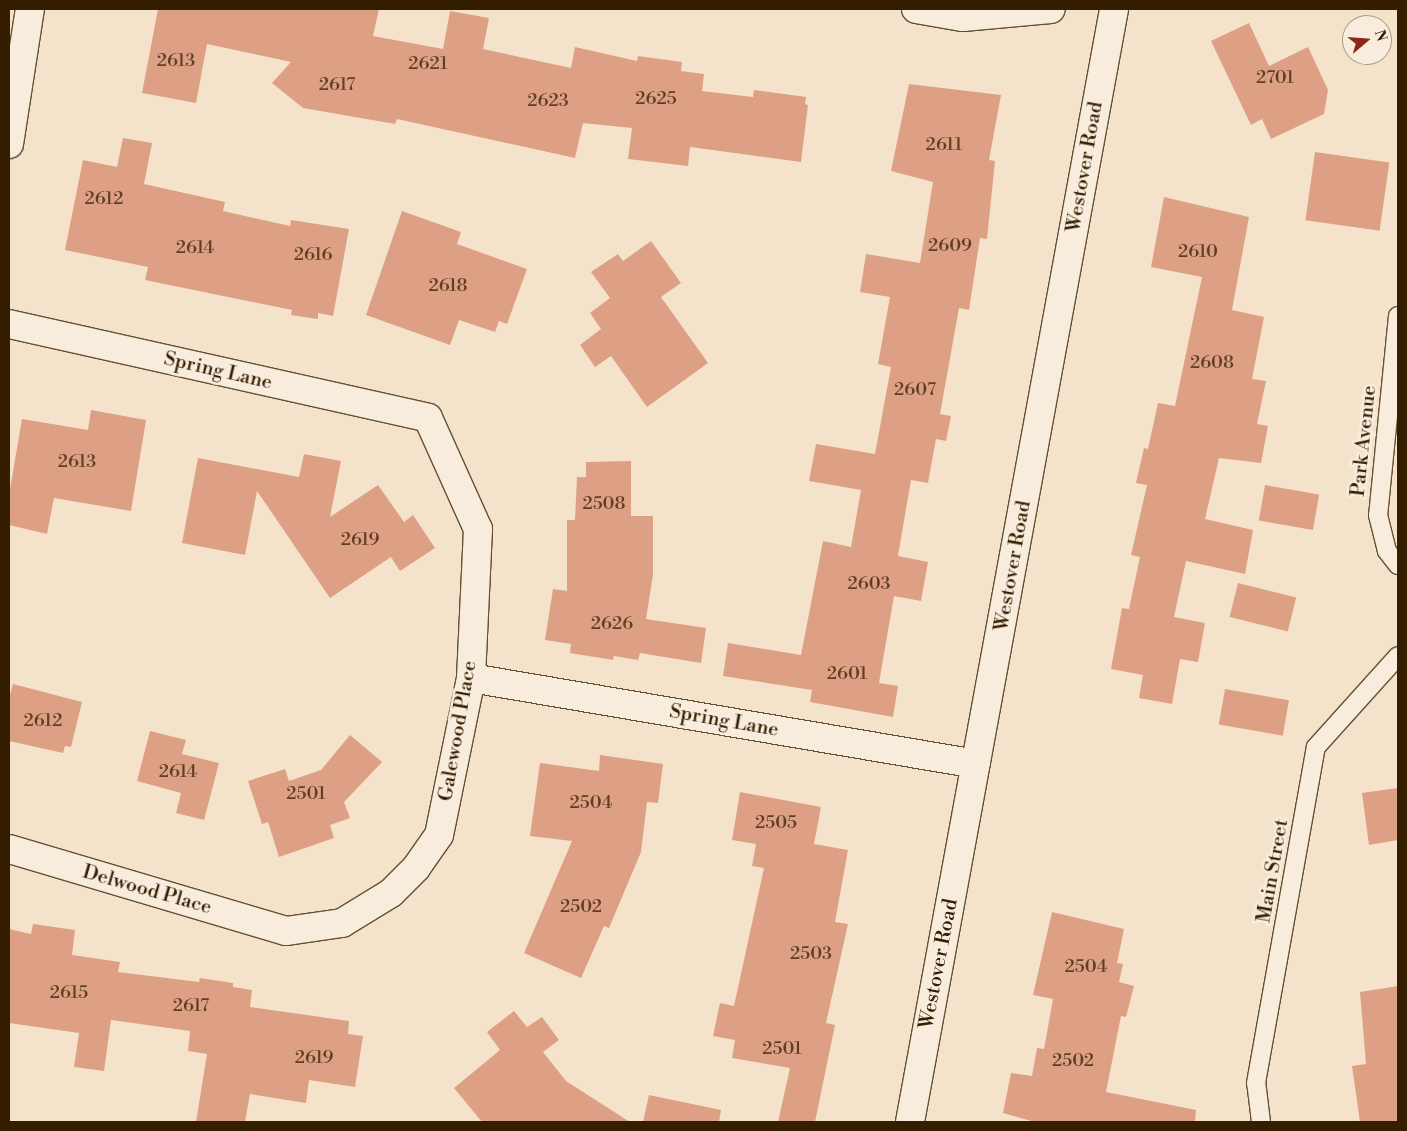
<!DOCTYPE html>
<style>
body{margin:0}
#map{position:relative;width:1407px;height:1131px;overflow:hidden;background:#f4e3ca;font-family:"Libre Bodoni",serif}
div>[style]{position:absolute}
.building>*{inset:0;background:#dea085;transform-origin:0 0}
.roads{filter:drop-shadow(1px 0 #654f32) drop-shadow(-1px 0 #654f32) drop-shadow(0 1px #654f32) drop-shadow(0 -1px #654f32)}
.service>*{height:18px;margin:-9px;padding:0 9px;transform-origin:9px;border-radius:9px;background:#f8eddd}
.minor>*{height:28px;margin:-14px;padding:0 14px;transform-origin:14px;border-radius:14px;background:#f8eddd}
.tertiary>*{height:28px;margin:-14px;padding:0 14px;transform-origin:14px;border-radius:14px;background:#f8eddd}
span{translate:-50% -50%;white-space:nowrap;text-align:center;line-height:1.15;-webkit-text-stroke:5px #f8eddd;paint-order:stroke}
.number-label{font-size:18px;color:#5f3e21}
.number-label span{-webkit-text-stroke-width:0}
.street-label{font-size:20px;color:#351e00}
.frame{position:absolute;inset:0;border:10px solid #351e00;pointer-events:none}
.north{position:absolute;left:1342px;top:15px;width:50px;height:50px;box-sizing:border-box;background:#f8eddd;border:1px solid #aa9a85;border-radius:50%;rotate:72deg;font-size:14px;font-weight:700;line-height:20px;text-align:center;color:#351e00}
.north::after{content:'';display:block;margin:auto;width:18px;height:22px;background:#8f2418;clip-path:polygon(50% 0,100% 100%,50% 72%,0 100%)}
</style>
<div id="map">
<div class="building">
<i style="clip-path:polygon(158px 9px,379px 9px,373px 36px,443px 49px,450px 11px,489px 18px,483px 49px,571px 68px,575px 47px,637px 61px,638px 56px,682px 62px,681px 71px,704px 74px,702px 91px,753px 97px,754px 90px,806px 97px,805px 104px,808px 105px,801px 162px,690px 147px,688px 166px,628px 159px,632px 128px,583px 123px,575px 158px,397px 119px,395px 124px,303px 108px,272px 83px,291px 62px,207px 44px,196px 103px,142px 93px)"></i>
<i style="clip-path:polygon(1249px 23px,1269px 66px,1308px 47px,1328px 90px,1324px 114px,1271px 139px,1262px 119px,1251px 125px,1211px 41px)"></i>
<i style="clip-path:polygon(909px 84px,1001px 95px,989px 160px,995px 161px,987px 239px,980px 238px,969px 310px,959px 308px,940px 414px,951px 416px,946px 441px,936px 439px,928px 483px,911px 480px,898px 556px,928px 562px,921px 601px,894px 596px,879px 683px,898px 686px,893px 717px,810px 702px,812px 690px,723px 676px,728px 643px,801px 655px,823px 541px,851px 547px,861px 490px,809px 481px,816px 444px,875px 454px,891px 367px,878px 364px,890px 297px,860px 292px,866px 254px,920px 263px,933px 182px,891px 171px)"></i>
<i style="clip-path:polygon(123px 138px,152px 143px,144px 184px,225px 202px,223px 211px,290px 226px,291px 220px,349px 229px,333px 316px,318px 313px,318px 319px,291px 315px,292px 310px,145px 280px,148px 267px,65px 250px,83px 160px,117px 167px)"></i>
<i style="left:1315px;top:152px;width:75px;height:69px;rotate:8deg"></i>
<i style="clip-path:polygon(1164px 197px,1249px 217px,1232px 310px,1264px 317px,1252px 379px,1266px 381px,1257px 424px,1268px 426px,1261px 463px,1219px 458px,1205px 519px,1253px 530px,1245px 574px,1186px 561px,1174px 617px,1205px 623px,1198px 662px,1180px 659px,1172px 704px,1139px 698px,1143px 675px,1111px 669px,1122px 608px,1129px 609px,1140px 557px,1131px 555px,1147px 485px,1136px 483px,1144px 448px,1148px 449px,1158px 403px,1175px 406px,1202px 277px,1151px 267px)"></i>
<i style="clip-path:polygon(402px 211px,461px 232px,457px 244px,527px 269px,507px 324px,499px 321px,495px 332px,459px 320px,450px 345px,366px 315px)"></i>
<i style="clip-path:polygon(651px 241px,681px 283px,661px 297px,708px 363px,647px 407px,611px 356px,595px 367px,580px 345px,601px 329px,590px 313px,610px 298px,591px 272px,618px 254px,623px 261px)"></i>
<i style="clip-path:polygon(91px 410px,146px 420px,131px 511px,54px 498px,47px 534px,9px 525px,9px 495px,22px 419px,88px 430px)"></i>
<i style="clip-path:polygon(304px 454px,341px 461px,330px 517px,378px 485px,404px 522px,413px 515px,435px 548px,400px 571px,391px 557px,330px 598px,257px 491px,245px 555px,182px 543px,198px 458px,299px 477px)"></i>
<i style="clip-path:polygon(631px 461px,631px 516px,653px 516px,653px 575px,646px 619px,706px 628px,701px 663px,640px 653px,638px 660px,614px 656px,613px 660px,570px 653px,571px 644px,545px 640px,553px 589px,567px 591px,567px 520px,575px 520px,577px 477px,586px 477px,586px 462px)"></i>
<i style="left:1265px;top:485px;width:55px;height:36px;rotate:10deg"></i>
<i style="left:1238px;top:583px;width:60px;height:35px;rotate:14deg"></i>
<i style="clip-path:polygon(13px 684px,82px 702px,71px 747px,65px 746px,63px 753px,9px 741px,9px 698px)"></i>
<i style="left:1225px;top:689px;width:65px;height:36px;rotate:10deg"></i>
<i style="clip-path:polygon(150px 731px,186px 740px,182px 754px,219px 763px,204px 820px,176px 813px,181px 793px,137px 781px)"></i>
<i style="clip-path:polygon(350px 735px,382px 762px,344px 802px,350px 818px,330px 825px,334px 838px,279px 857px,268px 822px,262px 824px,248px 781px,285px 769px,289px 781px,321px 770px)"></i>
<i style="clip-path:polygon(600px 755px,663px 764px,658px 803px,647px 802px,641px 852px,609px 928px,604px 926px,581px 978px,524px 953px,572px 841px,530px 836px,540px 763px,599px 771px)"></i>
<i style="clip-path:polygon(1398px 788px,1398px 840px,1369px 845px,1362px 793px)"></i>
<i style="clip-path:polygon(740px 792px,821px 807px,814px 844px,848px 850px,835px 922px,848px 924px,826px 1023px,835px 1025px,815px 1122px,778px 1122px,790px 1068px,732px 1058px,735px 1040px,713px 1036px,720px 1003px,734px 1006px,764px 868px,752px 866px,756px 844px,732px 840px)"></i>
<i style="clip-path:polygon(1052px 912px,1124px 929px,1117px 963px,1123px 964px,1119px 982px,1134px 986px,1126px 1017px,1121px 1016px,1106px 1092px,1196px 1110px,1195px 1122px,1035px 1122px,1003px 1113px,1011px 1073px,1032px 1076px,1037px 1048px,1044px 1049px,1053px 999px,1033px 995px)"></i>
<i style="clip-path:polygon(33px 924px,75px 930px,72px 955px,120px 962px,118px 972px,199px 982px,200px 978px,233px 983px,233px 987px,252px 990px,250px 1007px,349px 1021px,348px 1034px,363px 1036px,355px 1087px,309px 1080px,306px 1103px,250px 1094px,245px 1122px,196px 1122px,207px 1054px,188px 1051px,190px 1031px,111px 1020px,104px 1071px,74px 1067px,79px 1033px,9px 1023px,9px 929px,31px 934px)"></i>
<i style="clip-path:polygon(1398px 986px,1398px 1122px,1360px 1122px,1352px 1066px,1366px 1064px,1360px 992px)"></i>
<i style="clip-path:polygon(514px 1011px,527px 1027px,542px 1017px,559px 1040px,543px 1052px,566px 1081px,630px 1122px,482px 1122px,454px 1088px,500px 1050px,487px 1032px)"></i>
<i style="clip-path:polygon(649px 1095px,721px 1110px,719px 1122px,643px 1122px)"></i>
</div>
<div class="roads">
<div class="service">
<i style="left:1398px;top:316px;width:200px;rotate:95.7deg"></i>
<i style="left:1378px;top:515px;width:37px;rotate:76deg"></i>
<i style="left:1387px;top:551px;width:18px;rotate:52deg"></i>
<i style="left:1261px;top:1122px;width:39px;rotate:-97deg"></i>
<i style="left:1256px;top:1083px;width:341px;rotate:-79.9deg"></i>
<i style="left:1316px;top:747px;width:122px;rotate:-48deg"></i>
</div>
<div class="minor">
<i style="left:9px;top:144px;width:137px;rotate:-81.2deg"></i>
<i style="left:9px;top:324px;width:429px;rotate:12.6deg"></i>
<i style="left:428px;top:418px;width:122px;rotate:65.8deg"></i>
<i style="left:478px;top:529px;width:149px;rotate:92.7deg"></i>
<i style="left:471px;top:678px;width:160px;rotate:101.5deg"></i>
<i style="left:439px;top:835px;width:40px;rotate:124.9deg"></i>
<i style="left:416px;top:868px;width:35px;rotate:135deg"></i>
<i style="left:391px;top:893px;width:57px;rotate:148.5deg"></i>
<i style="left:342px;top:923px;width:57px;rotate:171.9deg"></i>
<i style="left:286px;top:931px;width:289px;rotate:-163.5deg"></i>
<i style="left:471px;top:678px;width:512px;rotate:9.66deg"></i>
</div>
<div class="tertiary">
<i style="left:916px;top:9px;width:48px;rotate:9.7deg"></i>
<i style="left:963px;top:17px;width:88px;rotate:-5.2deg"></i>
<i style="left:910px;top:1122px;width:1132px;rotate:-79.61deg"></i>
</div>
</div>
<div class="number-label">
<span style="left:176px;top:61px">2613</span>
<span style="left:428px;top:64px">2621</span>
<span style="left:1275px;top:78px">2701</span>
<span style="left:337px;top:85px">2617</span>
<span style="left:656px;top:99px">2625</span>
<span style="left:548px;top:101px">2623</span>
<span style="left:944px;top:145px">2611</span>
<span style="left:104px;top:199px">2612</span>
<span style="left:950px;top:246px">2609</span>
<span style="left:195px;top:248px">2614</span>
<span style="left:1198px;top:252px">2610</span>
<span style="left:313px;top:255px">2616</span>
<span style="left:448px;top:286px">2618</span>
<span style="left:1212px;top:363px">2608</span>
<span style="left:915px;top:390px">2607</span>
<span style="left:77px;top:462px">2613</span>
<span style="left:604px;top:504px">2508</span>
<span style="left:360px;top:540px">2619</span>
<span style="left:869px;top:584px">2603</span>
<span style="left:612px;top:624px">2626</span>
<span style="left:847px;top:674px">2601</span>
<span style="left:43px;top:721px">2612</span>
<span style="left:178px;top:772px">2614</span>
<span style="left:306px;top:794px">2501</span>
<span style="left:591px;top:803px">2504</span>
<span style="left:776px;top:823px">2505</span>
<span style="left:581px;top:907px">2502</span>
<span style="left:811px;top:954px">2503</span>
<span style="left:1086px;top:967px">2504</span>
<span style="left:69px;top:993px">2615</span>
<span style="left:191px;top:1006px">2617</span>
<span style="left:782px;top:1049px">2501</span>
<span style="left:314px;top:1058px">2619</span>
<span style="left:1073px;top:1061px">2502</span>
</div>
<div class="street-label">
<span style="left:1085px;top:167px;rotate:-80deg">Westover Road</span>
<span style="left:218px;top:371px;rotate:13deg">Spring Lane</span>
<span style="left:1364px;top:441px;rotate:-84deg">Park Avenue</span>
<span style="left:1013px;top:566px;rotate:-80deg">Westover Road</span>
<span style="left:724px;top:721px;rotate:10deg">Spring Lane</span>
<span style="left:458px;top:731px;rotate:-80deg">Galewood Place</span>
<span style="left:1273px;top:871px;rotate:-80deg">Main Street</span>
<span style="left:147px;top:890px;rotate:16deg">Delwood Place</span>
<span style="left:939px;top:964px;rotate:-79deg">Westover Road</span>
</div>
<div class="frame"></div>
<div class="north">N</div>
</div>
